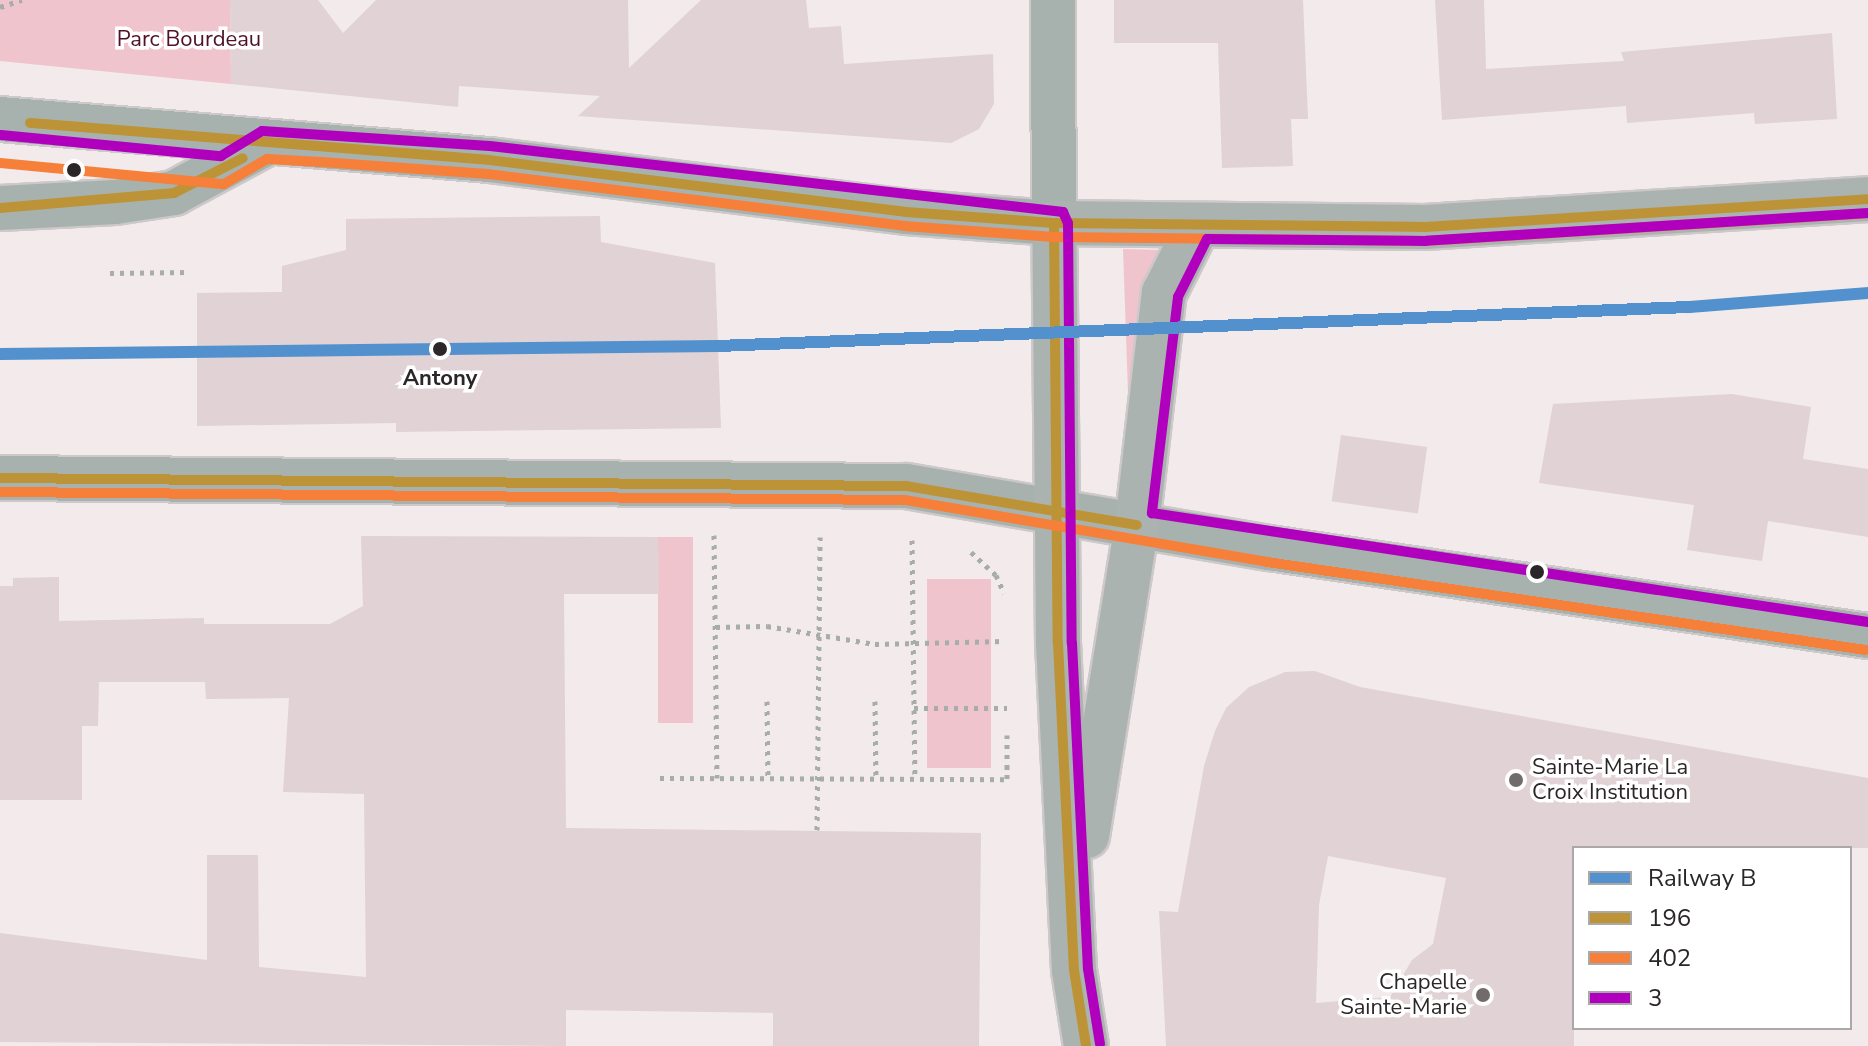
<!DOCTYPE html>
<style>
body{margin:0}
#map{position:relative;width:1868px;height:1046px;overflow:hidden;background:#f2eaeb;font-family:"Nunito Sans",sans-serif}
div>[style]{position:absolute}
.green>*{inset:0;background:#f0c4cd;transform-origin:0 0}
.building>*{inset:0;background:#e0d2d5;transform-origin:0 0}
.path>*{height:5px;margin-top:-2.5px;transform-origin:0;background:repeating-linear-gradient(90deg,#a6adaa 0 4px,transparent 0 10px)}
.roads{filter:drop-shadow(2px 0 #cdc8c9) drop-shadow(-2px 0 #cdc8c9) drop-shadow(0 2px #cdc8c9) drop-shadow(0 -2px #cdc8c9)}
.minor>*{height:44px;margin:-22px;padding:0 22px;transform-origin:22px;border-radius:22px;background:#a7b2af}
.major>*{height:44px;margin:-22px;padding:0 22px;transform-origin:22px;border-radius:22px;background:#abb3b0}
.bus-1>*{height:10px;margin:-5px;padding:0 5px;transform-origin:5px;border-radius:5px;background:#bc9437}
.bus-2>*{height:10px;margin:-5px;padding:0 5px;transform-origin:5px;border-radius:5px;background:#f67f39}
.bus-3>*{height:10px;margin:-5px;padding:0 5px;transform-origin:5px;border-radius:5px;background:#b100bd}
.rail-1>*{height:12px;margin:-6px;padding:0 6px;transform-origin:6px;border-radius:6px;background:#5291ce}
.dots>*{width:22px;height:22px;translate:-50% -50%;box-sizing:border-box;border:4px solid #fff;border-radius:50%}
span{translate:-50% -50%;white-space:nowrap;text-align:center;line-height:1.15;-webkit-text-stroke:7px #fff;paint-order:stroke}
.park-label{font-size:22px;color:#4f1126}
.stop-label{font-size:22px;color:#2b2627;font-weight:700}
.poi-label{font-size:22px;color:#2b2627}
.left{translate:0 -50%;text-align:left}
.right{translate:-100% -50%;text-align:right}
.legend{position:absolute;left:1572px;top:846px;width:280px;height:184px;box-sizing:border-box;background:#fff;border:2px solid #aaa8a9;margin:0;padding:10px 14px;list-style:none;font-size:24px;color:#2b2627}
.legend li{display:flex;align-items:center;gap:16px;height:40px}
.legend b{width:40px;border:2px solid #aaa8a9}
</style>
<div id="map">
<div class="green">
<i style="clip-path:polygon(0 0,230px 0,231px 84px,0 61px)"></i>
<i style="clip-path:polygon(1123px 249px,1161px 250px,1129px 421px)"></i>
<i style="left:658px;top:537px;width:35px;height:186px"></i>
<i style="left:927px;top:579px;width:64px;height:189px"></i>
</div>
<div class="building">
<i style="clip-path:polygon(230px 0,318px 0,343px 33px,376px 0,628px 0,629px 68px,701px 0,806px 0,809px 28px,841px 26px,844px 64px,993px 54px,994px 104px,979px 129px,951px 143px,578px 116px,600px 96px,459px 86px,458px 107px,231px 84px)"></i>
<i style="clip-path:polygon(1114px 0,1303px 0,1308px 119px,1291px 119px,1293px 166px,1222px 168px,1218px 43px,1114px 43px)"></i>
<i style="clip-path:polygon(1435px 0,1484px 0,1486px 69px,1624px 61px,1621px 52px,1832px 33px,1837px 119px,1755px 124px,1754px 113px,1627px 123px,1626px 106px,1442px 120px)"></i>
<i style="clip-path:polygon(600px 216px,601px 242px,715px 263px,721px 428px,396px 432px,396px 423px,197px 426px,197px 293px,282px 292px,282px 266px,346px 250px,346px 219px)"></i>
<i style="clip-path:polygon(1732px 394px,1811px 407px,1803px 459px,1868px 469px,1868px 537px,1768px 521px,1762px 561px,1687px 550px,1694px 505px,1539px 483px,1553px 404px)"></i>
<i style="left:1341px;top:435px;width:87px;height:67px;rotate:8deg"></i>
<i style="clip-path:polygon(361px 536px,658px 537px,659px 594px,564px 594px,566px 828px,981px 833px,979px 1046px,773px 1046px,773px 1013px,566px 1010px,566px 1046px,0 1042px,0 933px,207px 960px,207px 855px,258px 855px,259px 967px,366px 977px,364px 794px,283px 792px,289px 698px,206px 699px,205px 682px,99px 682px,98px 726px,82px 726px,82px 800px,0 800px,0 586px,13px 586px,13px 578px,59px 577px,59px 621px,204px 618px,204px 624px,330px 624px,363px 606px)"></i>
<i style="clip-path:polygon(evenodd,1315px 671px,1360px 687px,1868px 778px,1868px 848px,1574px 848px,1574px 1046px,1166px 1046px,1159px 911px,1178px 912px,1204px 766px,1215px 731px,1226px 708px,1249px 687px,1285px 672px,1315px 671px,1328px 856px,1446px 878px,1433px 944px,1412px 960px,1390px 997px,1316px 1003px,1319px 905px,1328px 856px)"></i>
</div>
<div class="path">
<i style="left:0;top:7px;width:23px;rotate:-18deg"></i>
<i style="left:110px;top:273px;width:80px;rotate:-0.7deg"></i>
<i style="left:714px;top:535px;width:243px;rotate:89.3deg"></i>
<i style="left:912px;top:540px;width:239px;rotate:89.3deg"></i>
<i style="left:971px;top:552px;width:34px;rotate:43deg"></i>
<i style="left:996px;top:575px;width:20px;rotate:66deg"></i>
<i style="left:716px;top:627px;width:51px;rotate:-1.1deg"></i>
<i style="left:767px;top:626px;width:109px;rotate:9.5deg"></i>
<i style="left:875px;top:644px;width:130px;rotate:-1.3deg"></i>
<i style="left:767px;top:701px;width:77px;rotate:89.3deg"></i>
<i style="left:875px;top:701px;width:77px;rotate:89.3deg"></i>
<i style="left:914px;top:708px;width:93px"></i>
<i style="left:660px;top:778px;width:348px;rotate:0.2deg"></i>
<i style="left:1007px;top:779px;width:44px;rotate:-90deg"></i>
<i style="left:817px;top:830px;width:293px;rotate:-89.4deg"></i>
</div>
<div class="roads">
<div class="minor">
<i style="left:0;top:119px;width:491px;rotate:4.8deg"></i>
<i style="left:489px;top:160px;width:420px;rotate:7.1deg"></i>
<i style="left:906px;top:212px;width:148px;rotate:4.3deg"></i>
<i style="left:1054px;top:223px;width:223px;rotate:-90.3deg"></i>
<i style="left:0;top:208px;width:115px;rotate:-3deg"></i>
<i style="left:115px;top:202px;width:60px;rotate:-8.7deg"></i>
<i style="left:174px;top:193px;width:101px;rotate:-28.3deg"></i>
<i style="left:0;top:478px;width:906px;rotate:0.51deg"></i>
<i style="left:906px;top:486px;width:368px;rotate:9.7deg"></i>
<i style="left:1269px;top:548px;width:605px;rotate:8.36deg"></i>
</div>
<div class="major">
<i style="left:1087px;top:836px;width:315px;rotate:-80.9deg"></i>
<i style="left:1137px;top:525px;width:234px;rotate:-83.4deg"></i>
<i style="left:1164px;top:293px;width:76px;rotate:-63.4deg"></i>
<i style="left:1086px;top:1046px;width:77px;rotate:-99deg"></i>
<i style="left:1074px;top:970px;width:327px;rotate:-92.8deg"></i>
<i style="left:1058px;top:643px;width:420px;rotate:-90.5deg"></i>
<i style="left:1054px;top:223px;width:371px;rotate:0.6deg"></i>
<i style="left:1425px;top:227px;width:444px;rotate:-3.6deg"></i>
</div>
</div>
<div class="bus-1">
<i style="left:30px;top:123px;width:460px;rotate:4.6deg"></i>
<i style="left:489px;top:160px;width:420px;rotate:7.1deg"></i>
<i style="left:906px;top:212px;width:148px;rotate:4.3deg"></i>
<i style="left:1054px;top:223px;width:371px;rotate:0.6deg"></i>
<i style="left:1425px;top:227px;width:444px;rotate:-3.6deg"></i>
<i style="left:0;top:208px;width:175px;rotate:-4.9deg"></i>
<i style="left:174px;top:193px;width:77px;rotate:-26.9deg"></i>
<i style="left:1054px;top:223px;width:420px;rotate:89.5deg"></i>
<i style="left:1058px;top:643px;width:327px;rotate:87.2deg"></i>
<i style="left:1074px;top:970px;width:77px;rotate:81deg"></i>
<i style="left:0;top:478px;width:906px;rotate:0.51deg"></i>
<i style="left:906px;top:486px;width:234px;rotate:9.6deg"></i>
</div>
<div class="bus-2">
<i style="left:0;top:163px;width:225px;rotate:5.4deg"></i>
<i style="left:224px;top:184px;width:50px;rotate:-30.2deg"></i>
<i style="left:267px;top:159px;width:54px;rotate:3.2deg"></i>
<i style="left:321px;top:162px;width:167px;rotate:4.1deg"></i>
<i style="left:488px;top:174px;width:419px;rotate:7.1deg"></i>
<i style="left:904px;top:226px;width:150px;rotate:4.2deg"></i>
<i style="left:1054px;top:237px;width:372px;rotate:0.6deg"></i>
<i style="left:1426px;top:241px;width:443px;rotate:-3.6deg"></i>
<i style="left:0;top:492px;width:905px;rotate:0.51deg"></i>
<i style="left:905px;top:500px;width:367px;rotate:9.7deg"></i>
<i style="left:1267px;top:562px;width:605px;rotate:8.36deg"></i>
</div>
<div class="bus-3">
<i style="left:1px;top:135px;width:221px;rotate:5.5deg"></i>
<i style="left:221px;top:156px;width:48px;rotate:-31.4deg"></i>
<i style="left:262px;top:131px;width:228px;rotate:3.8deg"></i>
<i style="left:490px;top:146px;width:577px;rotate:6.57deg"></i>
<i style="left:1063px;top:212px;width:12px;rotate:66deg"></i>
<i style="left:1068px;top:223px;width:420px;rotate:89.5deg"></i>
<i style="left:1072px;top:643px;width:326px;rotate:87.2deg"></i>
<i style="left:1088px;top:969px;width:76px;rotate:80.9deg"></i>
<i style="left:1868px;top:213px;width:443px;rotate:176.4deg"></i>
<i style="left:1426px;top:241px;width:219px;rotate:-179.5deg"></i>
<i style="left:1207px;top:239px;width:65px;rotate:116.6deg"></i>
<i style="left:1178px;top:297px;width:218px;rotate:96.9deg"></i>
<i style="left:1152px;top:513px;width:724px;rotate:8.66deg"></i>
</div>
<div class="rail-1">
<i style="left:0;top:354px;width:718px;rotate:-0.64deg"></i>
<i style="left:718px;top:346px;width:972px;rotate:-2.3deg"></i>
<i style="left:1689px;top:307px;width:180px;rotate:-4.5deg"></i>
</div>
<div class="dots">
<i style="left:74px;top:170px;background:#2b2627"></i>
<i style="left:440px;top:349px;background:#2b2627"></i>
<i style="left:1537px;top:572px;background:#2b2627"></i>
<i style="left:1516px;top:780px;background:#716b6c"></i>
<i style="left:1483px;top:995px;background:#716b6c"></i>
</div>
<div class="park-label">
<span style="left:189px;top:40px">Parc Bourdeau</span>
</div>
<div class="stop-label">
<span style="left:440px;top:379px">Antony</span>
</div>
<div class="poi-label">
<span class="left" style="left:1532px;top:780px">Sainte-Marie La<br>Croix Institution</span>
<span class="right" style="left:1467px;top:995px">Chapelle<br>Sainte-Marie</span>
</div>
<ul class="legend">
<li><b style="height:10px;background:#5291ce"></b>Railway B</li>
<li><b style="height:10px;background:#bc9437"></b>196</li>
<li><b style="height:10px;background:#f67f39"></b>402</li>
<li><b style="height:10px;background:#b100bd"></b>3</li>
</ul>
</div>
